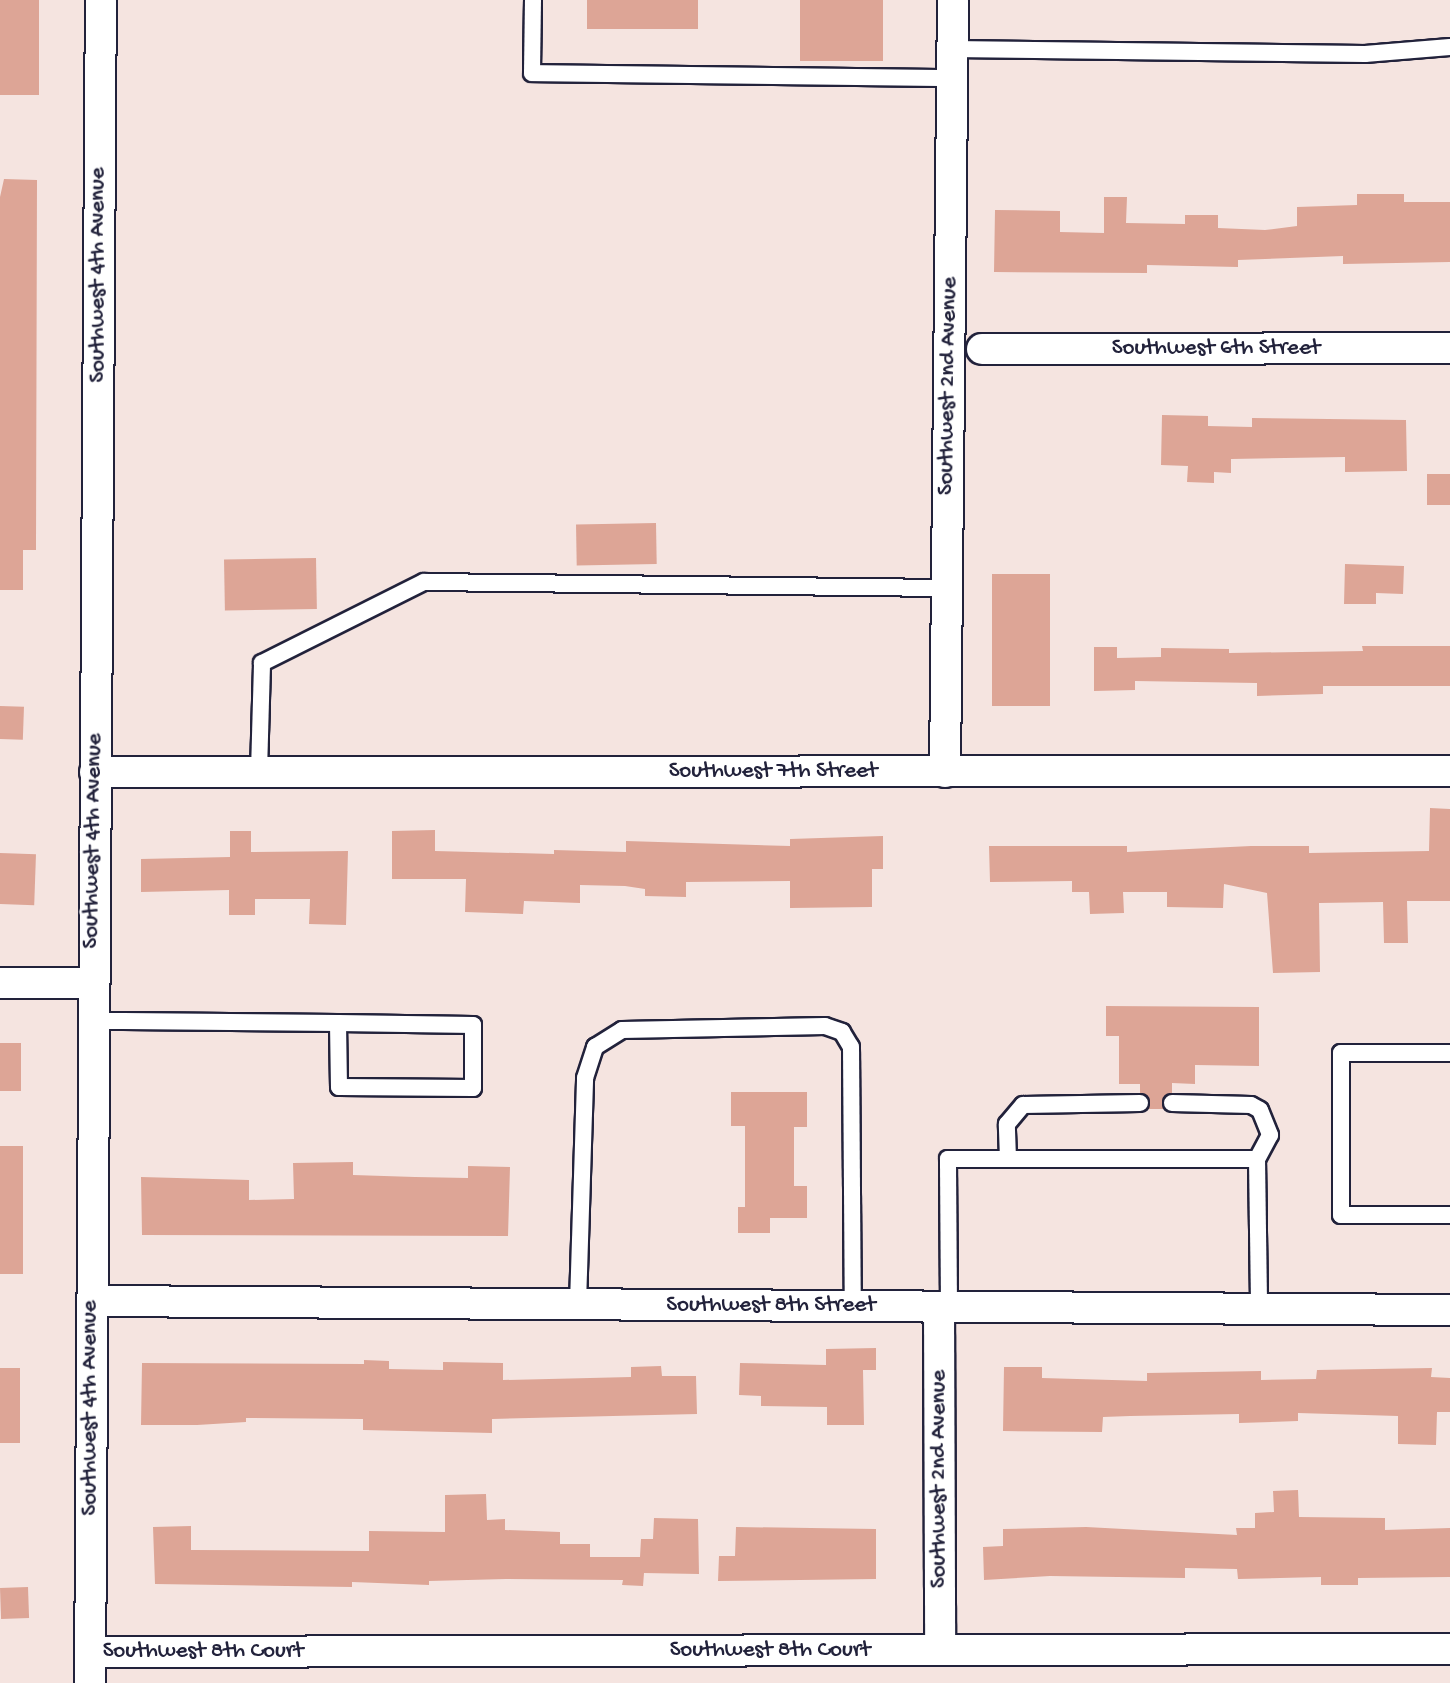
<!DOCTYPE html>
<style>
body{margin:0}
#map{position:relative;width:1450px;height:1683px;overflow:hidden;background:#f5e4e0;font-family:"Gochi Hand",sans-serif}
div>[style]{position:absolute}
.building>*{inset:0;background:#dda596;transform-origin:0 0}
.roads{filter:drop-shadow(2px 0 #22223b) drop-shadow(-2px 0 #22223b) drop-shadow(0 2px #22223b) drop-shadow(0 -2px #22223b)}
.service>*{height:16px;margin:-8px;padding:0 8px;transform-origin:8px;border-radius:8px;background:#fff}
.minor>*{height:30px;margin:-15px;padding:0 15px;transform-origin:15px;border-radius:15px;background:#fff}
span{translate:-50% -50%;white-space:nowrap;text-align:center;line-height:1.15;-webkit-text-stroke:5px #fff;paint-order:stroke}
.street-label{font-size:23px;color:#22223b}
</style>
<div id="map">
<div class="building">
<i style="left:0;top:0;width:39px;height:95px"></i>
<i style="left:587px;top:0;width:111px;height:29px"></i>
<i style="left:800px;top:0;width:83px;height:61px"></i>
<i style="clip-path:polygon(4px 179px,37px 180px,36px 550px,23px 550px,23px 590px,0 590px,0 197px)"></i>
<i style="clip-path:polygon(1357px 194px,1404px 194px,1404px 202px,1450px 202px,1450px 262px,1343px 264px,1343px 256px,1238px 260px,1238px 267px,1147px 265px,1147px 273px,994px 272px,995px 210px,1060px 211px,1060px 232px,1104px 233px,1104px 197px,1127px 197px,1126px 223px,1185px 224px,1185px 215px,1218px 215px,1218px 228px,1265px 230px,1297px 226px,1297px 207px,1357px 205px)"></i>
<i style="clip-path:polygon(1162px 415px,1208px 416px,1208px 426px,1252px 427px,1252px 418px,1406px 420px,1407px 471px,1345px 472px,1345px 457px,1231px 459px,1231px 473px,1214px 472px,1214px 483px,1187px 482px,1188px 466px,1161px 465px)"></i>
<i style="left:1450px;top:474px;width:31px;height:23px;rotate:90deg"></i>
<i style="left:656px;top:523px;width:41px;height:80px;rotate:89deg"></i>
<i style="left:316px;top:558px;width:51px;height:92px;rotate:89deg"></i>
<i style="clip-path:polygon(1345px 564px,1404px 566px,1403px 594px,1376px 593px,1376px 604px,1344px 604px)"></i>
<i style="left:992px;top:574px;width:58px;height:132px"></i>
<i style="clip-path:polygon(1362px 646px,1450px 646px,1450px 686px,1323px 686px,1323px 694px,1257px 696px,1257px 683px,1135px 681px,1135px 690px,1094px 691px,1094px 647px,1117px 647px,1117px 658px,1161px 657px,1161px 648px,1229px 649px,1229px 653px,1363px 651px)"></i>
<i style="left:0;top:706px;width:24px;height:33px;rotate:2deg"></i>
<i style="clip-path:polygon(1430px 808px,1450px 809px,1450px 901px,1407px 901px,1408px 943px,1384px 943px,1383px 902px,1319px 903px,1320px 972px,1273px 973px,1267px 893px,1224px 884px,1223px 908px,1167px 907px,1167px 892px,1123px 892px,1124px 913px,1090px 914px,1089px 892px,1072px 892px,1072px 881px,990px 882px,989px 846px,1127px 846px,1127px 852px,1251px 846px,1309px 846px,1309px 853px,1429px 851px)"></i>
<i style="clip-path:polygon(435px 830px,435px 851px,554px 854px,554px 850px,626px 852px,626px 841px,790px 846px,790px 839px,883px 836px,883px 869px,872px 869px,872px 907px,790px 908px,790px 881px,686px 882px,686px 897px,645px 896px,645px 889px,625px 886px,580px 885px,580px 903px,524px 901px,523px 914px,465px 912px,466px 879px,392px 879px,392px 831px)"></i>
<i style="clip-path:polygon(230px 831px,251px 831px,251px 852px,348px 851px,346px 925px,309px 924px,310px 899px,255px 899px,255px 915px,229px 915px,229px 890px,141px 892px,141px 859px,230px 857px)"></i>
<i style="left:0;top:853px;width:36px;height:51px;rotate:2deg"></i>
<i style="clip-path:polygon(1106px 1006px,1259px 1007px,1259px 1066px,1195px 1065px,1195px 1084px,1172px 1083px,1172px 1093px,1163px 1098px,1164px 1109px,1148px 1109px,1149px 1098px,1140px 1093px,1140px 1084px,1119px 1084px,1119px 1036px,1106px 1036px)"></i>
<i style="left:0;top:1043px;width:21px;height:48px"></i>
<i style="clip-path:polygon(731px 1092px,807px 1092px,807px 1127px,794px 1127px,794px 1186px,807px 1186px,807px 1218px,770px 1218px,770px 1233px,738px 1233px,738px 1207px,745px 1207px,745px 1126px,731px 1126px)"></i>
<i style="left:0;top:1146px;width:23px;height:128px"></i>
<i style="clip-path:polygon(353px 1162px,353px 1175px,415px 1177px,468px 1178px,468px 1166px,510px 1167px,508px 1236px,142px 1235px,141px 1177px,249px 1180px,249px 1200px,294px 1199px,293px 1163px)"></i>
<i style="clip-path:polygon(876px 1348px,876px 1370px,863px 1370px,864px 1425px,827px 1425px,827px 1407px,761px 1406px,761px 1396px,739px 1395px,740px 1363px,826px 1365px,826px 1349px)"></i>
<i style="clip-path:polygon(364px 1360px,389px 1361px,389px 1369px,443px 1370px,443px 1362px,503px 1363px,503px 1380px,631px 1377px,631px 1367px,661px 1366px,662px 1376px,696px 1376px,697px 1414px,492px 1419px,492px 1433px,363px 1430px,363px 1419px,246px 1418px,246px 1422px,197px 1425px,141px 1425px,142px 1363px,364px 1364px)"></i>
<i style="clip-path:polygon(1004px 1367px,1042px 1367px,1042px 1378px,1147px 1381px,1147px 1373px,1261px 1371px,1261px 1380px,1316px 1379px,1317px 1370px,1432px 1368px,1431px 1377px,1450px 1378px,1450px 1412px,1437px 1412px,1436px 1445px,1398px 1444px,1398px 1416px,1298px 1413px,1298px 1421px,1239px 1423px,1239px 1414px,1130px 1416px,1103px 1417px,1102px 1432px,1003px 1431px)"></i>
<i style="left:0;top:1368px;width:20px;height:75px"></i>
<i style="clip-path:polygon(1298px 1490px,1299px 1517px,1385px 1518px,1385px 1530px,1450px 1528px,1450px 1577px,1358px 1578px,1358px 1585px,1321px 1585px,1321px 1577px,1238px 1579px,1237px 1569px,1185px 1568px,1185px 1578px,1050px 1576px,984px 1580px,983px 1547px,1003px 1546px,1003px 1529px,1086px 1527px,1237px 1535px,1236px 1528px,1255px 1528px,1255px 1513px,1274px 1512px,1273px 1491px)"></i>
<i style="clip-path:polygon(486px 1494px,487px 1520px,505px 1519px,505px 1530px,560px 1532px,560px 1544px,590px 1544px,590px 1557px,640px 1557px,641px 1539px,653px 1539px,654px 1518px,698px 1519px,699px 1574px,644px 1573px,643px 1586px,622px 1585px,623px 1580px,506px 1579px,429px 1581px,429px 1585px,352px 1582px,352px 1587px,155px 1584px,153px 1527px,191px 1526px,191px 1550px,369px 1551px,369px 1531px,445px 1532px,445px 1495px)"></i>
<i style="clip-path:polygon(736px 1527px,876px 1529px,876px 1579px,718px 1581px,719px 1556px,735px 1556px)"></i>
<i style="left:28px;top:1587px;width:31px;height:28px;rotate:88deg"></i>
</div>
<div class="roads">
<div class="service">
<i style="left:533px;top:0;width:73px;rotate:90.8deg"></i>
<i style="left:532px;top:73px;width:420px;rotate:0.7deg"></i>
<i style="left:952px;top:49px;width:413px;rotate:0.7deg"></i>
<i style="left:1365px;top:54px;width:85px;rotate:-4.7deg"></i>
<i style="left:259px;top:772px;width:109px;rotate:-88.4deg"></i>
<i style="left:262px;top:663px;width:181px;rotate:-26.6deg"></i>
<i style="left:424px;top:582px;width:523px;rotate:0.66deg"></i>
<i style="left:92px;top:1021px;width:31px"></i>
<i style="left:123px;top:1021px;width:215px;rotate:0.5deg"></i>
<i style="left:338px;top:1023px;width:135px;rotate:0.8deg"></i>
<i style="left:473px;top:1025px;width:63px;rotate:90deg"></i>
<i style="left:473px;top:1088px;width:134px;rotate:-179.6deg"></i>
<i style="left:339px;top:1087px;width:64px;rotate:-90.9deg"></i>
<i style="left:1450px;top:1053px;width:109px;rotate:180deg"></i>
<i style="left:1341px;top:1053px;width:162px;rotate:90deg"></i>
<i style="left:1341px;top:1215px;width:109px"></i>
<i style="left:1172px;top:1103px;width:79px;rotate:1.5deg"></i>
<i style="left:1251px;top:1105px;width:10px;rotate:29deg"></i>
<i style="left:1260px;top:1110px;width:27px;rotate:68deg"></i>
<i style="left:1270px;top:1135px;width:27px;rotate:118deg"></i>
<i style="left:1008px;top:1159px;width:35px;rotate:-92deg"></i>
<i style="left:1007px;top:1124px;width:25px;rotate:-50deg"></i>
<i style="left:1023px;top:1105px;width:117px;rotate:-1deg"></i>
<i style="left:578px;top:1304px;width:226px;rotate:-88.2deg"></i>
<i style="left:585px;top:1078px;width:33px;rotate:-72deg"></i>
<i style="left:595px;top:1047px;width:32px;rotate:-32deg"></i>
<i style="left:622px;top:1030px;width:203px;rotate:-1.1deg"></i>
<i style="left:825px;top:1026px;width:18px;rotate:19deg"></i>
<i style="left:842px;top:1032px;width:17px;rotate:59deg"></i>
<i style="left:851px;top:1047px;width:260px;rotate:89.6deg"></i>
<i style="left:949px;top:1307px;width:148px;rotate:-90.4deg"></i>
<i style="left:948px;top:1159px;width:309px"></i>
<i style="left:1257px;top:1159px;width:150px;rotate:89.2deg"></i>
</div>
<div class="minor">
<i style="left:982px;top:349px;width:468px;rotate:-0.1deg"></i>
<i style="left:95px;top:772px;width:1355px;rotate:-0.04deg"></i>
<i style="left:945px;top:772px;width:772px;rotate:-89.41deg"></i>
<i style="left:0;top:983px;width:93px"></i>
<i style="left:92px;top:1301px;width:1358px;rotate:0.38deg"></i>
<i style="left:939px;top:1307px;width:343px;rotate:89.8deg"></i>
<i style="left:90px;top:1652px;width:1360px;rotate:-0.13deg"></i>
<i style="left:90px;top:1683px;width:1683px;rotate:-89.63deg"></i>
</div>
</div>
<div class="street-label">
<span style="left:99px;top:275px;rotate:-90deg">Southwest 4th Avenue</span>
<span style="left:1216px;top:349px">Southwest 6th Street</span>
<span style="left:949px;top:386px;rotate:-89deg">Southwest 2nd Avenue</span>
<span style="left:773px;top:772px">Southwest 7th Street</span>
<span style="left:94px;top:841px;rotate:-89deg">Southwest 4th Avenue</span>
<span style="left:771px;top:1306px">Southwest 8th Street</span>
<span style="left:91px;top:1408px;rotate:-90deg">Southwest 4th Avenue</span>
<span style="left:940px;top:1479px;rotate:-90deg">Southwest 2nd Avenue</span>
<span style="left:770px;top:1651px">Southwest 8th Court</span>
<span style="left:203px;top:1652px">Southwest 8th Court</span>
</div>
</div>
